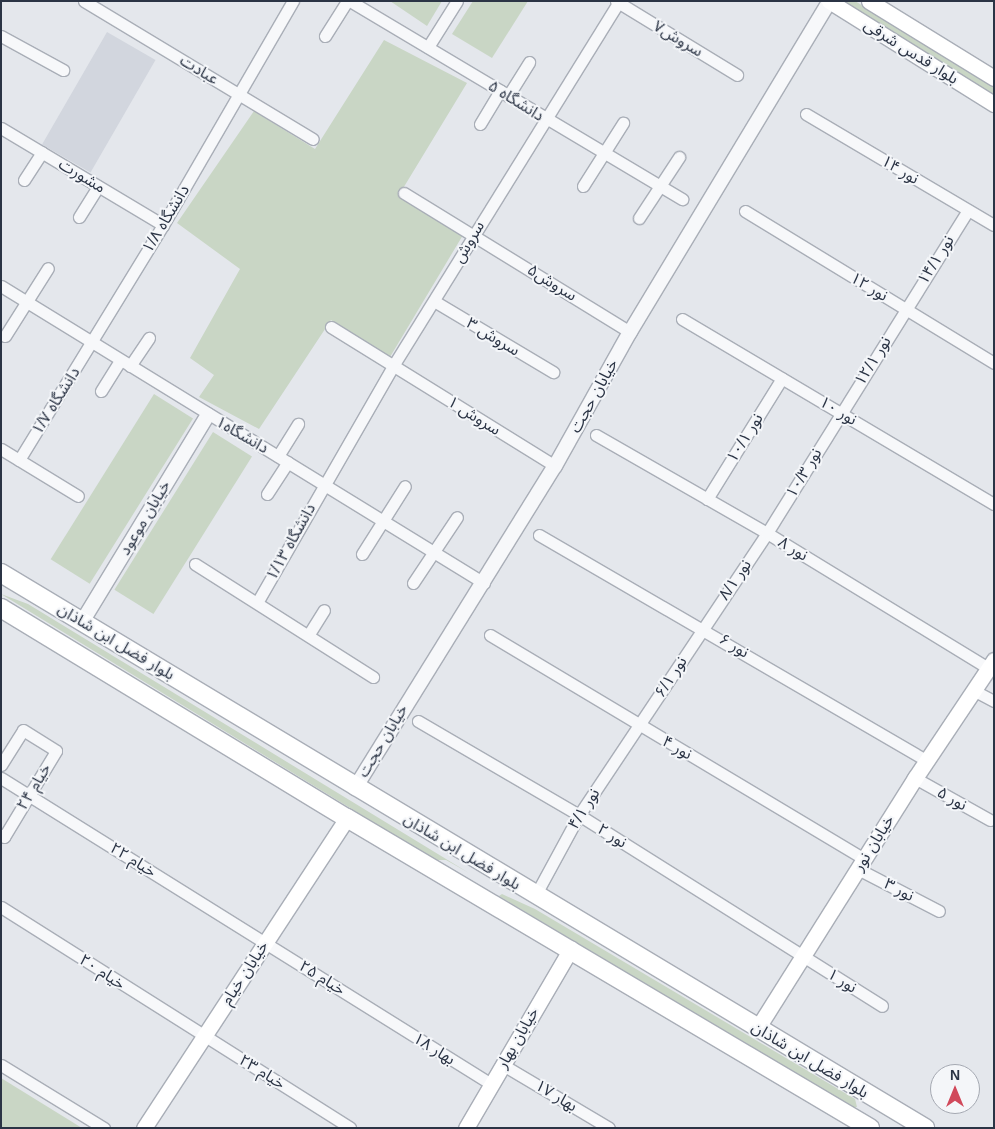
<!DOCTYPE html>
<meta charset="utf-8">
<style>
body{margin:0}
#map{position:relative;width:995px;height:1129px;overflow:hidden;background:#e4e7ec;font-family:Arial,"Noto Sans Arabic",sans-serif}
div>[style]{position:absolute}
.built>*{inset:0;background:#d2d6de;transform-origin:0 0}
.green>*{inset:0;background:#c9d6c5;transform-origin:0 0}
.roads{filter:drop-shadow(1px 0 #a9aeb7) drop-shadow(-1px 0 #a9aeb7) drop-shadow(0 1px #a9aeb7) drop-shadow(0 -1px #a9aeb7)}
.minor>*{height:11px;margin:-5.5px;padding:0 5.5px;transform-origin:5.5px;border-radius:5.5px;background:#f7f8fa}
.tertiary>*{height:14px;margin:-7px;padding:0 7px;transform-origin:7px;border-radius:7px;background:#f7f8fa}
.secondary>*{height:15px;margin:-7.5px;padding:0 7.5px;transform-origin:7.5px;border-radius:7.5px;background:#fff}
.primary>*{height:18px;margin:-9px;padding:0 9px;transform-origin:9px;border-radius:9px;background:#fff}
span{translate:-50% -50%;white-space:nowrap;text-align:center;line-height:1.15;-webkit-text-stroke:4px #f4f6f9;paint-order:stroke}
.street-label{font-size:16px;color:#2b3445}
.frame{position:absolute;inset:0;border:2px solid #2b3445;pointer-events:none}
.north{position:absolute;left:930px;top:1064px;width:50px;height:50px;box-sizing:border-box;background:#f4f6f9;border:1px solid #a4a8b1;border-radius:50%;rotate:0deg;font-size:14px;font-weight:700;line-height:20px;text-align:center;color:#2b3445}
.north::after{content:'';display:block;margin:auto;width:18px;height:22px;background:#d1495b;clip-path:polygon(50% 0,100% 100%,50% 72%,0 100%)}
</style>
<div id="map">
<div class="built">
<i style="left:107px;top:32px;width:56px;height:130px;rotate:30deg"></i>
</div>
<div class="green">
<i style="clip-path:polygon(390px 1px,442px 1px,427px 26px)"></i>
<i style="clip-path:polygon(473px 1px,528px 1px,492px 58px,452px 34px)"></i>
<i style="clip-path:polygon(847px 1px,855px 1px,994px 87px,994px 96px,847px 5px)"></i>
<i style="clip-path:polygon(384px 40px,467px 83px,399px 195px,463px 235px,387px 362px,331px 320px,259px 429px,199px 397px,214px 375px,190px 358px,240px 269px,177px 223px,254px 111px,315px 149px)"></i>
<i style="left:154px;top:394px;width:46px;height:195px;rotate:32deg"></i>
<i style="left:213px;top:432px;width:46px;height:186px;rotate:32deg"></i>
<i style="clip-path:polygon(1px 594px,28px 604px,469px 873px,446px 860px,435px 860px)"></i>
<i style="clip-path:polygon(502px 894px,535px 909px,855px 1099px,857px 1107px,850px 1107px,499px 896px)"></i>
<i style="clip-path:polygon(1px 1078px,82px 1128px,1px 1128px)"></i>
</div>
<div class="roads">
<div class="minor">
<i style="left:84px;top:1px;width:267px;rotate:31.1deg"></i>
<i style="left:350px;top:1px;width:387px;rotate:30.8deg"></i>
<i style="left:616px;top:1px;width:142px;rotate:31.4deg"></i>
<i style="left:1px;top:36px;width:71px;rotate:28.7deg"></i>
<i style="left:325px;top:36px;width:41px;rotate:-57.8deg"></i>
<i style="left:428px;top:47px;width:54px;rotate:-57.8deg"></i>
<i style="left:508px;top:96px;width:40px;rotate:-58deg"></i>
<i style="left:806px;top:114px;width:218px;rotate:30.6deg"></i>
<i style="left:480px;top:124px;width:39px;rotate:-59deg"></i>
<i style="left:1px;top:128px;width:189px;rotate:30.9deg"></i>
<i style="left:24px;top:180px;width:33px;rotate:-57deg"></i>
<i style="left:583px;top:186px;width:75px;rotate:-57.6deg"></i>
<i style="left:404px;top:193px;width:265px;rotate:31.6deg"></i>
<i style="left:745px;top:211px;width:292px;rotate:31.4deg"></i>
<i style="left:79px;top:217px;width:36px;rotate:-58deg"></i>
<i style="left:639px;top:218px;width:73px;rotate:-56.7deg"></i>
<i style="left:1px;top:286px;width:567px;rotate:31.59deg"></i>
<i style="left:434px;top:301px;width:139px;rotate:30.8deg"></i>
<i style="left:682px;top:319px;width:363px;rotate:30.7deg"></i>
<i style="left:331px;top:327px;width:264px;rotate:31.8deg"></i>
<i style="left:5px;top:336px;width:80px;rotate:-57.7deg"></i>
<i style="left:130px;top:366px;width:34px;rotate:-56deg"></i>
<i style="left:101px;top:391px;width:36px;rotate:-58deg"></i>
<i style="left:596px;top:435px;width:197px;rotate:29.8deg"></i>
<i style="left:767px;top:533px;width:259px;rotate:31.4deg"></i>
<i style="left:1px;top:449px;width:90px;rotate:31.4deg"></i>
<i style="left:278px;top:456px;width:38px;rotate:-58deg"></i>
<i style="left:19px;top:460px;width:276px;rotate:-58.5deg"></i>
<i style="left:163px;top:225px;width:259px;rotate:-59.9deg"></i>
<i style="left:267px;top:494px;width:38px;rotate:-57deg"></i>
<i style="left:707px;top:499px;width:142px;rotate:-58.2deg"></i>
<i style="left:539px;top:535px;width:448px;rotate:30.2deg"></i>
<i style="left:362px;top:554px;width:80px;rotate:-57.7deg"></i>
<i style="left:195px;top:564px;width:211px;rotate:32.4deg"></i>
<i style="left:413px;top:583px;width:79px;rotate:-56.3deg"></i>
<i style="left:258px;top:601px;width:271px;rotate:-60.1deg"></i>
<i style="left:393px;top:366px;width:427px;rotate:-58.2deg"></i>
<i style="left:309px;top:634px;width:28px;rotate:-58deg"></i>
<i style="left:490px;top:635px;width:436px;rotate:30.9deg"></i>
<i style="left:973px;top:690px;width:24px;rotate:28deg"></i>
<i style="left:418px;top:721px;width:186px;rotate:30.3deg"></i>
<i style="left:579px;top:815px;width:358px;rotate:32.2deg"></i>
<i style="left:1px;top:765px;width:41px;rotate:-57.8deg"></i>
<i style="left:23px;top:730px;width:39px;rotate:32deg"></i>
<i style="left:56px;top:751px;width:100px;rotate:121.2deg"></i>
<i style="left:4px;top:837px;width:4px;rotate:-146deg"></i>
<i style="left:1px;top:778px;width:578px;rotate:31.98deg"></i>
<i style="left:915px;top:778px;width:86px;rotate:29.2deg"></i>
<i style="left:858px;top:869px;width:91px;rotate:27.4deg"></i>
<i style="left:535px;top:896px;width:92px;rotate:-61.5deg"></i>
<i style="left:579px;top:815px;width:339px;rotate:-56.3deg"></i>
<i style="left:767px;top:533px;width:380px;rotate:-58.1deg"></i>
<i style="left:1px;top:907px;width:413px;rotate:32.3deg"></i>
<i style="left:1px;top:1065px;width:121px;rotate:31.5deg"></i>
<i style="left:503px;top:1065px;width:123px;rotate:30.7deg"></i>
</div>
<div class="tertiary">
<i style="left:82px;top:622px;width:242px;rotate:-58.7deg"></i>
<i style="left:355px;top:788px;width:379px;rotate:-58.2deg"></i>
<i style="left:555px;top:466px;width:154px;rotate:-60.8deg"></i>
<i style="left:630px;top:332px;width:387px;rotate:-58.9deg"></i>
</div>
<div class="secondary">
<i style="left:829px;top:1px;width:195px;rotate:32deg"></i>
<i style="left:869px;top:1px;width:147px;rotate:31.6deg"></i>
<i style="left:757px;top:1029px;width:297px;rotate:-57.8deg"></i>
<i style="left:915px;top:778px;width:142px;rotate:-56.2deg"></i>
<i style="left:144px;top:1128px;width:371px;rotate:-56.8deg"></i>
<i style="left:466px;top:1128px;width:208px;rotate:-59.7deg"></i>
</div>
<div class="primary">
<i style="left:1px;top:573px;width:1078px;rotate:30.99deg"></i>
<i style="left:1px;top:608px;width:405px;rotate:31.3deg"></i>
<i style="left:347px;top:818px;width:608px;rotate:30.66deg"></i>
</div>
</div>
<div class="street-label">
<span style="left:678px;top:39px;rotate:31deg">سروش۷</span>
<span style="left:911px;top:52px;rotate:32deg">بلوار قدس شرقی</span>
<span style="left:199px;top:70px;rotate:31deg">عبادت</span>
<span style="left:516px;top:101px;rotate:32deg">دانشگاه ۵</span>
<span style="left:900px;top:170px;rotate:31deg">نور ۱۴</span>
<span style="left:82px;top:176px;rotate:31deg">مشورت</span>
<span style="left:166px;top:219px;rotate:-59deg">دانشگاه ۱/۸</span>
<span style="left:469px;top:242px;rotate:-59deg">سروش</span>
<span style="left:936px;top:260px;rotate:-58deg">نور ۱۴/۱</span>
<span style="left:552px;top:283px;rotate:32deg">سروش۵</span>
<span style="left:869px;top:287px;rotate:31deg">نور ۱۲</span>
<span style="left:493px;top:337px;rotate:31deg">سروش ۳</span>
<span style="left:873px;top:361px;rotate:-58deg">نور ۱۲/۱</span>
<span style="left:594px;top:396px;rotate:-61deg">خیابان حجت</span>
<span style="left:56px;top:401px;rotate:-58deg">دانشگاه ۱/۷</span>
<span style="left:838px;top:411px;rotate:31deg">نور ۱۰</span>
<span style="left:474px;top:416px;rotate:32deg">سروش ۱</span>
<span style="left:242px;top:435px;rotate:30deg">دانشگاه۱</span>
<span style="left:745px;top:438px;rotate:-58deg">نور ۱۰/۱</span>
<span style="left:804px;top:473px;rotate:-59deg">نور ۱۰/۳</span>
<span style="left:145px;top:518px;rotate:-59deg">خیابان موعود</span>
<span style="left:291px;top:542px;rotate:-61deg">دانشگاه ۱/۱۳</span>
<span style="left:793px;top:549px;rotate:31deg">نور ۸</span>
<span style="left:735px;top:580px;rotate:-56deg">نور ۸/۱</span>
<span style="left:116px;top:642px;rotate:31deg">بلوار فضل ابن شاذان</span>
<span style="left:734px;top:646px;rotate:31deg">نور ۶</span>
<span style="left:671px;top:677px;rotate:-57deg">نور ۶/۱</span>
<span style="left:383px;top:741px;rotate:-59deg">خیابان حجت</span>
<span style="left:677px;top:748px;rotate:30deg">نور ۴</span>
<span style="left:34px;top:787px;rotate:-59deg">خیام ۲۴</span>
<span style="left:952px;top:799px;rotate:29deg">نور ۵</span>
<span style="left:584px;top:809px;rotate:-58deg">نور ۴/۱</span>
<span style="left:612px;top:836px;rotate:32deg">نور ۲</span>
<span style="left:874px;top:843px;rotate:-58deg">خیابان نور</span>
<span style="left:462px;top:852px;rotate:31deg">بلوار فضل ابن شاذان</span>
<span style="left:133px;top:860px;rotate:32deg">خیام ۲۲</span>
<span style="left:899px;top:890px;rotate:28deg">نور ۳</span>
<span style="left:102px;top:972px;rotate:33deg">خیام ۲۰</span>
<span style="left:245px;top:973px;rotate:-57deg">خیابان خیام</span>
<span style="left:322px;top:978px;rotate:32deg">خیام ۲۵</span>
<span style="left:842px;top:981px;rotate:32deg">نور ۱</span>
<span style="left:518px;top:1038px;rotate:-60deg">خیابان بهار</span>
<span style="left:434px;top:1049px;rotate:32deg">بهار ۱۸</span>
<span style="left:810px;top:1060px;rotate:31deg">بلوار فضل ابن شاذان</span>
<span style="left:262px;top:1072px;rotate:32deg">خیام ۲۳</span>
<span style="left:556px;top:1096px;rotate:31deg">بهار ۱۷</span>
</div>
<div class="frame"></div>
<div class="north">N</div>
</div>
